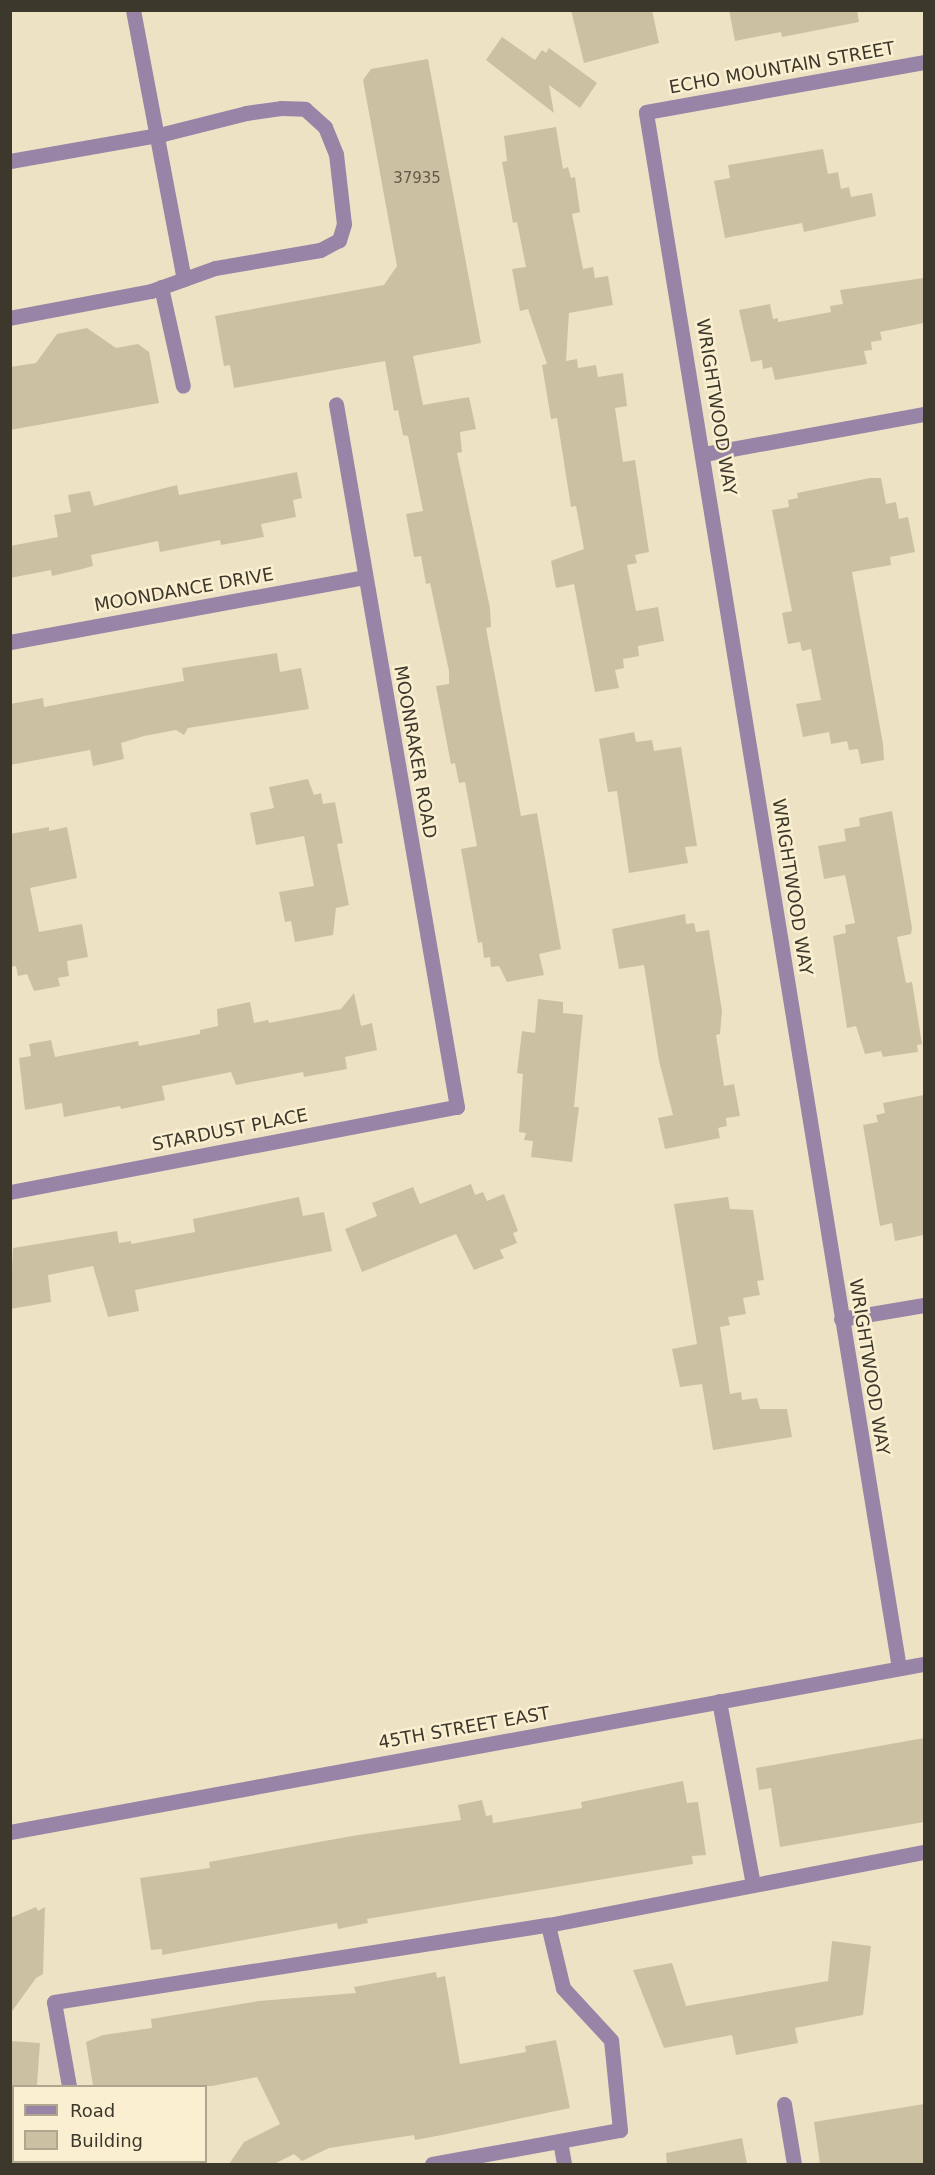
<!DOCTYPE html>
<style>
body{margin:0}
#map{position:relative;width:935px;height:2175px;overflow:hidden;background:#eee2c4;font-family:"DejaVu Sans",sans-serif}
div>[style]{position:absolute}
.building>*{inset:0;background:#ccc0a3;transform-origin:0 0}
.minor>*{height:15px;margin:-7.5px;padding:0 7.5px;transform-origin:7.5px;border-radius:7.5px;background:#9884a7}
span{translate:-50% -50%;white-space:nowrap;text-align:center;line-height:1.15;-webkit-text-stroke:5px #fbefd1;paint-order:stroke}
.number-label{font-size:15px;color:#615a4a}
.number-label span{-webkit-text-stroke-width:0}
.street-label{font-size:18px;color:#3d382c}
.frame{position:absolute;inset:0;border:12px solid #3d382c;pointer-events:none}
.legend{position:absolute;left:12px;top:2085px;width:195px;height:78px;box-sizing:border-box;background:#fbefd1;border:2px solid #afa68f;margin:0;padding:8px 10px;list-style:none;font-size:18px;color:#3d382c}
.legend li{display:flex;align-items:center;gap:12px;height:30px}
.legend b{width:30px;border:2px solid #afa68f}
</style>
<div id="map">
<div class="building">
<i style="clip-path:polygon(571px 10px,652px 10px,659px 43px,584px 63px)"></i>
<i style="clip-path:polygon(729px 10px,857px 10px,859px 22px,782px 37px,781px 32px,735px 41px)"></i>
<i style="clip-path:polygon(502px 37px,535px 60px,542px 50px,546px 53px,549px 48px,597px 83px,580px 108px,549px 85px,554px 113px,486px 60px)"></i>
<i style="clip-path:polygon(428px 59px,481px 343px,413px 356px,423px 405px,469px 397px,476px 429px,460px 432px,462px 452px,457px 453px,490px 608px,491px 627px,486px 628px,521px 816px,537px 813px,561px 949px,539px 954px,544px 975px,507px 982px,499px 966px,491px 967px,490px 957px,484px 958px,482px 942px,478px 943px,461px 849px,477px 846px,465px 782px,459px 783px,455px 763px,451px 764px,436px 686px,449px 684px,449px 671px,430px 583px,426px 584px,421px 556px,414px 557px,406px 514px,423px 511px,408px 436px,403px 435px,398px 410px,394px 411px,385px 361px,234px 388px,230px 365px,224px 366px,215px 316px,384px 285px,397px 266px,363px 80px,371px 69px)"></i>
<i style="clip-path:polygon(556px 127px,563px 169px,568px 167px,571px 178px,575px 177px,580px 212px,572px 214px,583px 269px,593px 267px,595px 278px,608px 276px,613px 305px,569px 313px,566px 361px,577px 359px,578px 368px,596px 365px,598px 377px,623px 373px,627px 406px,615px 408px,623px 462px,635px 460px,649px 552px,635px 555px,637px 563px,627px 565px,636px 611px,658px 607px,664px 641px,638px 646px,639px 656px,623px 659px,624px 668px,615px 670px,619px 688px,595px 692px,574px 584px,556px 588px,551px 561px,584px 549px,576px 506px,571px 507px,557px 418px,551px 419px,542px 365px,547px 364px,528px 309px,520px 311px,512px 269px,526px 267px,517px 222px,513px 223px,502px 162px,507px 161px,504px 136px)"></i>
<i style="clip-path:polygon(823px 149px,828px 174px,838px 172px,841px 189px,849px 187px,851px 197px,872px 193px,876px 216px,804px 232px,802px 223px,725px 238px,714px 181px,730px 178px,728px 165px)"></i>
<i style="clip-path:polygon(924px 278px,924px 323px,880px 332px,882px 340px,871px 342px,872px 350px,864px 351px,867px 364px,775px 380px,772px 367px,763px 369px,762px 360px,751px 362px,739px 310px,770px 304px,773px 319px,778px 318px,778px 322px,831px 312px,830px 306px,843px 304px,840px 290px)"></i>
<i style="clip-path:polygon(87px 328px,116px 348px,138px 344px,149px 352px,159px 403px,10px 430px,10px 367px,36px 363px,57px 334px)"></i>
<i style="clip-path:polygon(297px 472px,302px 498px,293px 500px,296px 517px,261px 524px,264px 537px,221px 545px,220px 540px,160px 552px,158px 541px,91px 555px,93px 566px,82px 569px,52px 576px,51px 570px,10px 578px,10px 546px,58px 537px,54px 515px,71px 512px,68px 495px,90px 491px,94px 506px,177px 485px,179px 495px)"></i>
<i style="clip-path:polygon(870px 478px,881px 478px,886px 504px,896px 502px,899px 519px,908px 517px,915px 552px,890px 557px,891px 565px,852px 572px,883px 744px,884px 760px,861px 764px,858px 749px,849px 750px,847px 741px,831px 744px,829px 732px,803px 737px,796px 704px,821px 700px,811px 649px,802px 651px,800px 642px,788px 644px,782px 613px,792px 611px,772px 510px,789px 507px,788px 500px,798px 498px,797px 493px)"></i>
<i style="clip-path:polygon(277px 653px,280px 672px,301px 668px,309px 709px,188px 728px,184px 735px,176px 730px,144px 736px,121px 743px,124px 759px,93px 766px,90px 750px,10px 765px,10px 704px,43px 698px,44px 707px,107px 695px,184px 681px,182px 668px)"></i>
<i style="clip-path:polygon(634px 732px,636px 742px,652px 740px,654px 751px,681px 747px,697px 846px,685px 847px,688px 863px,629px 873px,617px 791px,608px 792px,599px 739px)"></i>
<i style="clip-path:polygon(308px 779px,314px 795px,321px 793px,323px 804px,335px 802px,343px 843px,337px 844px,349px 905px,336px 908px,333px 935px,295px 942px,291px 921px,285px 922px,279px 892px,314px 886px,304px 836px,256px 845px,250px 813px,274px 808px,269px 787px)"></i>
<i style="clip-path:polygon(892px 811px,912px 928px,911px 934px,897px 937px,906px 983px,912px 982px,922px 1044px,917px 1045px,918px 1052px,883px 1057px,881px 1051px,865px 1054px,856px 1026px,847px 1028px,833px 936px,846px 933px,845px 925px,855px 923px,845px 875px,824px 879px,818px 846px,846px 841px,844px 829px,860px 826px,859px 818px)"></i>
<i style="clip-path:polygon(49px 827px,49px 831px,67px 827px,77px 878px,30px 888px,39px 932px,82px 924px,88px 957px,67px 961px,69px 976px,58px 978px,60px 986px,34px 991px,27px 974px,18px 976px,16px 966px,10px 967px,10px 834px)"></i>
<i style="clip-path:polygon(685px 914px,686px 924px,694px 923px,696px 932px,709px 930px,722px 1011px,720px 1034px,716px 1035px,724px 1086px,734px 1084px,740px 1116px,726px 1118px,727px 1126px,718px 1128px,720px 1138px,665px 1149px,658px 1118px,673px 1115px,659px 1061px,644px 965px,619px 969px,612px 929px)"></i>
<i style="clip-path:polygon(354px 993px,361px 1026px,372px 1023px,377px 1050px,345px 1057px,347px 1069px,304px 1077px,303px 1072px,236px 1085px,231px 1072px,162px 1086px,165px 1100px,121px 1109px,120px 1106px,64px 1117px,62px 1103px,25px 1110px,19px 1058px,31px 1056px,29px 1044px,51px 1040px,55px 1057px,138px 1041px,139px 1046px,200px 1034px,200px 1030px,218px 1026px,217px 1009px,250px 1002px,254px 1023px,268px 1020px,269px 1023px,341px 1009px)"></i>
<i style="clip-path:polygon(538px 999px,563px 1002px,563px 1013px,583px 1015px,574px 1107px,579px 1107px,572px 1162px,531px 1157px,533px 1141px,524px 1140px,526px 1133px,519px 1132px,523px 1074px,517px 1073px,522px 1031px,535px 1033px)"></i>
<i style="clip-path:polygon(924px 1095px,924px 1235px,895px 1241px,892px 1223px,880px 1226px,863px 1125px,878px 1122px,876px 1115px,885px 1113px,883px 1103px)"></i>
<i style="clip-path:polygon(471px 1184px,475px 1195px,483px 1192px,487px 1201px,504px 1194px,518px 1231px,513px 1233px,517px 1243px,500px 1250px,504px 1258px,474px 1270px,456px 1234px,362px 1272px,345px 1229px,377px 1216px,372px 1203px,413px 1187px,420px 1204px)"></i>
<i style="clip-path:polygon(299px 1197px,303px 1216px,324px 1212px,332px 1251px,135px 1290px,139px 1311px,108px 1317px,93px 1266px,48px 1275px,51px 1302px,10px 1309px,13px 1248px,117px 1231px,119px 1243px,131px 1241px,131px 1244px,195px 1232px,193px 1219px)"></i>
<i style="clip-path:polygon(728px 1197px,730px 1209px,753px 1210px,764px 1280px,757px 1281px,760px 1295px,743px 1298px,746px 1314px,728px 1317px,730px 1325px,720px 1327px,730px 1394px,741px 1392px,742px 1400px,757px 1398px,760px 1409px,787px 1409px,792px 1437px,713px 1450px,702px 1384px,680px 1387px,672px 1349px,697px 1344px,674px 1204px)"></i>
<i style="clip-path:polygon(924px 1738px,924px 1822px,780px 1847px,771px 1788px,759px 1790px,756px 1768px)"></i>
<i style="clip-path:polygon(683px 1781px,687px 1803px,698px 1802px,706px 1855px,692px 1856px,693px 1864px,367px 1919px,368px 1923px,338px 1929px,337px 1923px,162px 1955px,162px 1949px,151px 1950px,140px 1878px,210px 1868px,209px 1862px,352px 1836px,461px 1820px,458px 1805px,482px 1800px,486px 1816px,492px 1815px,493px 1823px,582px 1808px,581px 1802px)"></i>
<i style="clip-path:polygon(36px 1907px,38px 1911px,45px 1907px,43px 1974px,36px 1978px,10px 2014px,10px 1918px)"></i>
<i style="clip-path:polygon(832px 1941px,871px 1946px,863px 2015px,795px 2028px,798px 2043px,736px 2055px,732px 2035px,664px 2048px,633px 1970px,672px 1963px,686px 2006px,828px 1981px)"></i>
<i style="clip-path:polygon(436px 1972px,437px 1978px,445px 1976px,460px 2064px,526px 2052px,525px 2046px,556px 2040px,570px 2108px,442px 2135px,415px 2140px,414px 2135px,329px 2148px,302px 2161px,294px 2154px,274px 2164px,229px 2164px,244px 2142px,280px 2124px,257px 2077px,212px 2086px,93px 2086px,86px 2042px,103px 2035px,152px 2028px,151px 2019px,259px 2001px,356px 1993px,354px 1987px)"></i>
<i style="left:10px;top:2041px;width:30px;height:45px;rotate:4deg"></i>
<i style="clip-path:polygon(924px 2104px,924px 2164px,820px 2164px,814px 2122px)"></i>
<i style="clip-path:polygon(742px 2138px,747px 2164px,667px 2164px,666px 2153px)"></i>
</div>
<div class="minor">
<i style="left:133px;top:10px;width:274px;rotate:79.3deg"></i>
<i style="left:10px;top:161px;width:155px;rotate:-10deg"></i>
<i style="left:163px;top:134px;width:86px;rotate:-14.2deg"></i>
<i style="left:246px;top:113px;width:35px;rotate:-8deg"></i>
<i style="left:281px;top:108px;width:24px;rotate:2deg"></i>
<i style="left:305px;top:109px;width:27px;rotate:42deg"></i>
<i style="left:325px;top:127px;width:29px;rotate:68deg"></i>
<i style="left:336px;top:154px;width:70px;rotate:83.5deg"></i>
<i style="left:344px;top:224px;width:17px;rotate:107deg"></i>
<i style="left:339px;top:240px;width:21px;rotate:152deg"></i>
<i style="left:320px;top:250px;width:107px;rotate:170.3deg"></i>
<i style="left:215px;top:268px;width:68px;rotate:160.2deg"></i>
<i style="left:151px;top:291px;width:144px;rotate:169.2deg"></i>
<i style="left:161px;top:287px;width:101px;rotate:77.5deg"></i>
<i style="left:704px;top:454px;width:224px;rotate:-10.3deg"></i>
<i style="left:10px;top:642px;width:360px;rotate:-10.4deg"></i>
<i style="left:10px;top:1192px;width:455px;rotate:-10.8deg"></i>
<i style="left:457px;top:1107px;width:713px;rotate:-99.77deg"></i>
<i style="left:841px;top:1319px;width:84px;rotate:-9.6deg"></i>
<i style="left:899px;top:1668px;width:1576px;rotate:-99.24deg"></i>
<i style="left:646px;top:112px;width:282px;rotate:-10.2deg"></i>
<i style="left:719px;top:1701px;width:187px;rotate:79.5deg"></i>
<i style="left:10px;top:1832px;width:929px;rotate:-10.42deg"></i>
<i style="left:69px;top:2086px;width:85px;rotate:-100.1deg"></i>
<i style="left:54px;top:2002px;width:500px;rotate:-8.9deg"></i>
<i style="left:548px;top:1925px;width:383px;rotate:-11deg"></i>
<i style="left:784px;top:2104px;width:61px;rotate:80.5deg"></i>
<i style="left:560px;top:2141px;width:23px;rotate:80deg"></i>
<i style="left:83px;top:2162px;width:2px;rotate:90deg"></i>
<i style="left:432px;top:2164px;width:191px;rotate:-10.3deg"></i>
<i style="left:620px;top:2130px;width:90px;rotate:-95.7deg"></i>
<i style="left:611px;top:2040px;width:71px;rotate:-132.7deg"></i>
<i style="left:563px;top:1988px;width:65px;rotate:-103.4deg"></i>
</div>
<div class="number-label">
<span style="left:417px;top:179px">37935</span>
</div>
<div class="street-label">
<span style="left:782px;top:68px;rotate:-10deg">ECHO MOUNTAIN STREET</span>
<span style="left:716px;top:407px;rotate:81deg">WRIGHTWOOD WAY</span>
<span style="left:184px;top:590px;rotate:-10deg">MOONDANCE DRIVE</span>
<span style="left:415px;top:752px;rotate:80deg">MOONRAKER ROAD</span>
<span style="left:792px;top:887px;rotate:81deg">WRIGHTWOOD WAY</span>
<span style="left:230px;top:1130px;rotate:-11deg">STARDUST PLACE</span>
<span style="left:869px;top:1367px;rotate:81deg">WRIGHTWOOD WAY</span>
<span style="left:464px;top:1728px;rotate:-10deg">45TH STREET EAST</span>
</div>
<div class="frame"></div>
<ul class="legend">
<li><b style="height:8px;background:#9884a7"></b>Road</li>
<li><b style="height:16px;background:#ccc0a3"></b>Building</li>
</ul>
</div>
